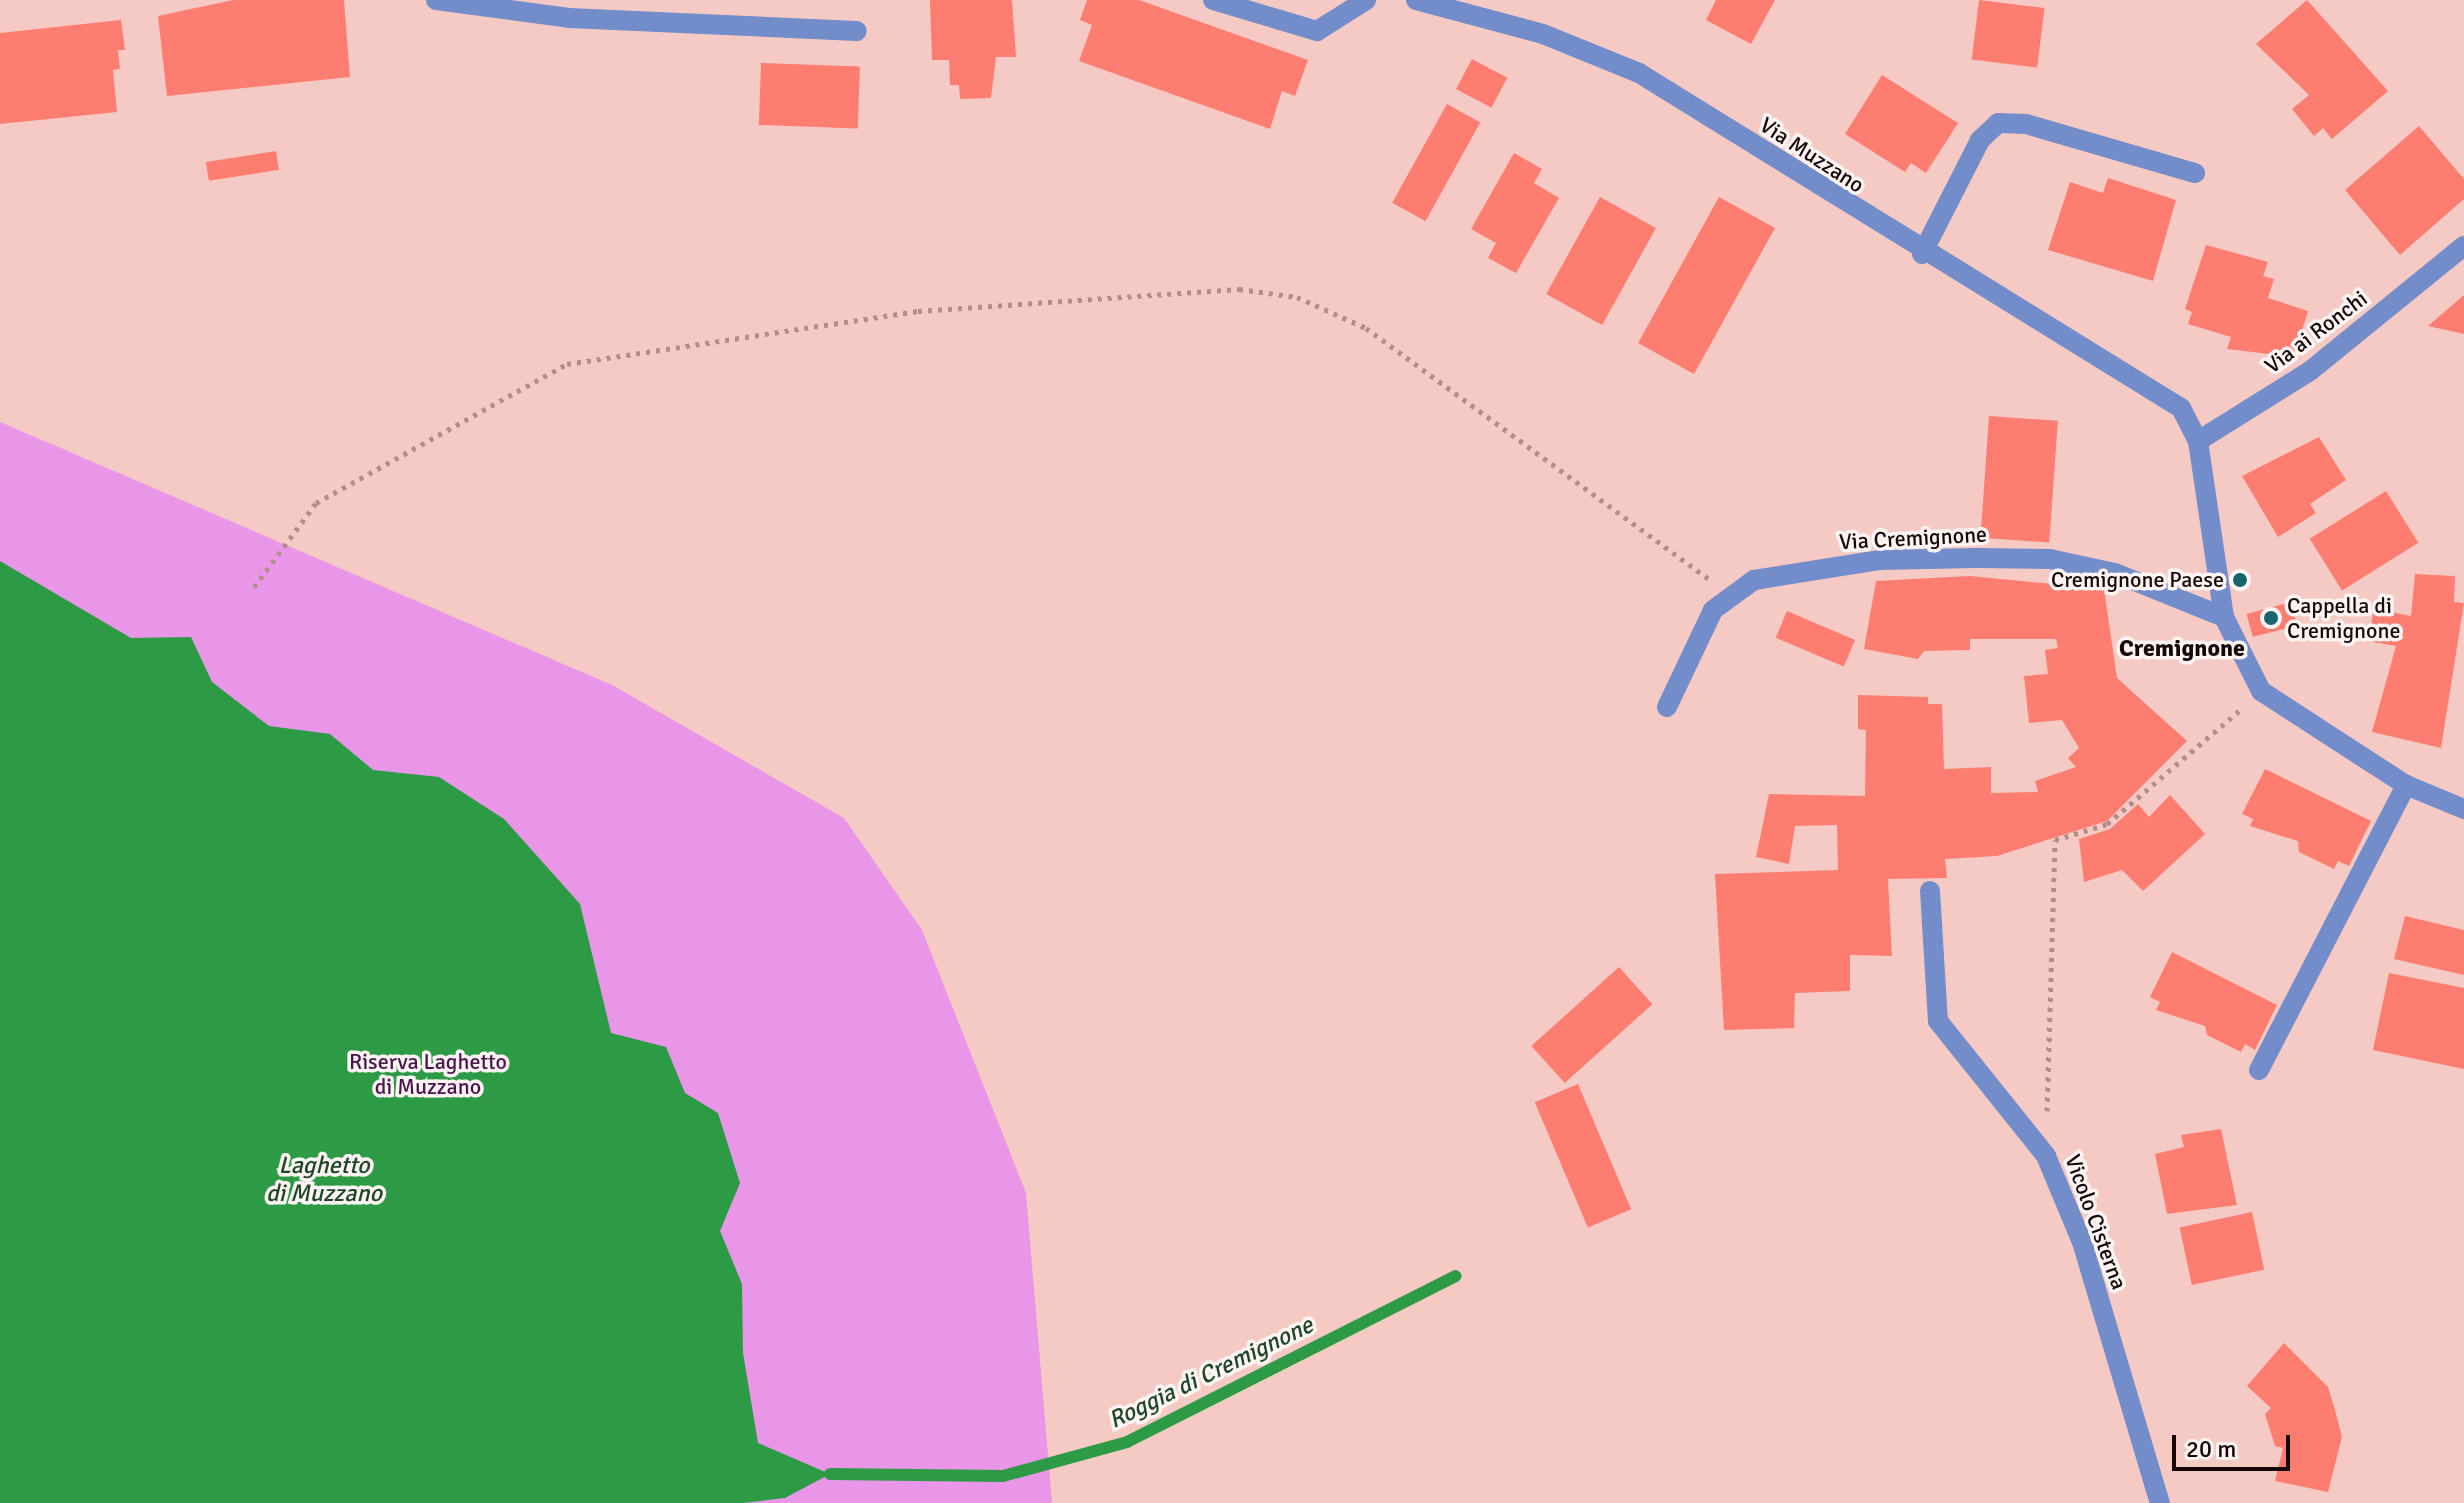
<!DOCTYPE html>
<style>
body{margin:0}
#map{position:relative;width:2464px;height:1503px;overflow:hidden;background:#f6cac4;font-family:Signika,sans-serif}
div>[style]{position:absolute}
.green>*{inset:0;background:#e995e8}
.water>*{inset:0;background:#2d9b45}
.stream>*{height:12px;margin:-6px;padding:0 6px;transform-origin:6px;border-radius:6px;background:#2d9b45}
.building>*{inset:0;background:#fd7d71;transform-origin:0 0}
.path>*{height:5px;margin-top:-2.5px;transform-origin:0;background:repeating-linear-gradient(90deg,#b18e8a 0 4px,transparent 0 10px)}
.service>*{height:20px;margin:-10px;padding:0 10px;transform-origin:10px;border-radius:10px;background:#738cca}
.minor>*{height:20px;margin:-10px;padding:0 10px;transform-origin:10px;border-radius:10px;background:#738cca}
.tertiary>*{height:20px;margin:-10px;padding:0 10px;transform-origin:10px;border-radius:10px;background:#738cca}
.dots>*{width:22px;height:22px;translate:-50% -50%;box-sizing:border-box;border:4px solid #fef4f3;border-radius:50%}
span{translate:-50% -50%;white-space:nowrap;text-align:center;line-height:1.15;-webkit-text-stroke:7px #fef4f3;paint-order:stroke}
.street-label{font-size:22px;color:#150706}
.poi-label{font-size:22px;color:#150706}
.right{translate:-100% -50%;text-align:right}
.left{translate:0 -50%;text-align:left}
.park-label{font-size:22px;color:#4b134c}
.neighbourhood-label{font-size:24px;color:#150706;font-weight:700}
.water-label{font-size:24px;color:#1d4724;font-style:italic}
.scale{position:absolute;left:2172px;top:1435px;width:118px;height:36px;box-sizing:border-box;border:4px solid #150706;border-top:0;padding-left:10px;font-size:24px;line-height:28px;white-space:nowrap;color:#150706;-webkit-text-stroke:6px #fef4f3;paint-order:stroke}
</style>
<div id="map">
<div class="green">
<i style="clip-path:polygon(0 422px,612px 685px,844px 818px,922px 930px,1026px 1193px,1052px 1503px,0 1503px)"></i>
</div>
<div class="water">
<i style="clip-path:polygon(0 561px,131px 638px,191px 637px,212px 682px,269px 726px,330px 734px,373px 770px,439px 777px,504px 819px,580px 904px,611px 1033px,666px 1047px,685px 1093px,718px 1113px,740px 1183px,720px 1231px,742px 1284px,743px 1353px,758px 1443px,830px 1474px,785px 1498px,743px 1503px,0 1503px)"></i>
</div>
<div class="stream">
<i style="left:830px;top:1474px;width:173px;rotate:0.7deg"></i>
<i style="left:1003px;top:1476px;width:129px;rotate:-15.3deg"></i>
<i style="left:1127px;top:1442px;width:368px;rotate:-26.8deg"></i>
</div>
<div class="building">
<i style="clip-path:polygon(233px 0,344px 0,350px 77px,167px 96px,158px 16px)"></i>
<i style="clip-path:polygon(930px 0,1012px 0,1016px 57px,996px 57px,991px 98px,960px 99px,959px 85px,950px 85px,949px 60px,932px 60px)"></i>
<i style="clip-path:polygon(1087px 0,1139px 0,1308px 60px,1295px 96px,1282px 91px,1270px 129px,1079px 61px,1092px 25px,1080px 20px)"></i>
<i style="clip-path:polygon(1716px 0,1775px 0,1751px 44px,1706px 20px)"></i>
<i style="left:1979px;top:0;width:66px;height:60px;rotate:7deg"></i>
<i style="clip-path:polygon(2307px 0,2388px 91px,2332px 139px,2323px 128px,2314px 136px,2292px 109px,2309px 95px,2256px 44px)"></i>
<i style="clip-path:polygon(121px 20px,125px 50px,118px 50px,120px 69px,113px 70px,117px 112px,0 124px,0 33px)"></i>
<i style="left:1472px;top:59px;width:40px;height:34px;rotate:28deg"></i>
<i style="left:761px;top:63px;width:99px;height:62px;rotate:2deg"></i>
<i style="clip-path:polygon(1882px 75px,1958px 123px,1926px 173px,1911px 163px,1905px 172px,1845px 134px)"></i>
<i style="left:1447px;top:104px;width:38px;height:113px;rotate:29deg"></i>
<i style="clip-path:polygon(2419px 126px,2464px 179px,2464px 199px,2400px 255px,2345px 190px)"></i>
<i style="left:276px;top:151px;width:19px;height:71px;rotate:81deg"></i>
<i style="clip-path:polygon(1514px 153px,1542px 169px,1534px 183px,1559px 198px,1516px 273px,1488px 258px,1496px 243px,1471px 229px)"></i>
<i style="clip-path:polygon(2108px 178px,2176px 200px,2153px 281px,2048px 250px,2070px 182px,2103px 193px)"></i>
<i style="left:1600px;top:197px;width:64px;height:111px;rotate:29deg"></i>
<i style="left:1719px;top:197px;width:64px;height:167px;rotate:29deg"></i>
<i style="clip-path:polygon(2206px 245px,2268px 262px,2263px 276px,2274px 279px,2268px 298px,2308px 311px,2294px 357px,2227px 349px,2231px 337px,2188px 324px,2192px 312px,2185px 309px)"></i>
<i style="clip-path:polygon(2464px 295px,2464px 334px,2428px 326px)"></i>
<i style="left:1989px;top:416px;width:69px;height:122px;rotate:4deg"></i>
<i style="clip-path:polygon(2319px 437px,2346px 480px,2310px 504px,2316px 513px,2278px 537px,2242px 476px)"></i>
<i style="left:2386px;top:491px;width:61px;height:90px;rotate:58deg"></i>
<i style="clip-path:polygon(2415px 574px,2455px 576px,2454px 602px,2464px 603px,2441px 748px,2372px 732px,2396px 646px,2368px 641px,2374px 609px,2411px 616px)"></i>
<i style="clip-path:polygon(1970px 576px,2104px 589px,2117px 678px,2187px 741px,2107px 821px,1997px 856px,1945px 859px,1947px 878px,1888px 879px,1892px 956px,1850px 955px,1850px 991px,1795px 993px,1794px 1028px,1724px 1030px,1715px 874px,1838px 870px,1837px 825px,1795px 826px,1789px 864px,1756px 857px,1769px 794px,1865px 796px,1866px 730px,1858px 729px,1858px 695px,1928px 697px,1928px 704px,1942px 704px,1944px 769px,1991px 767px,1991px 793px,2038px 792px,2035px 781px,2076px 767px,2068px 758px,2079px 748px,2062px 720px,2029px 723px,2024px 676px,2048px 674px,2045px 650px,2058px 648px,2056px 639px,1970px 639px,1970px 650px,1924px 651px,1918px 659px,1864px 649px,1876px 581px)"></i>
<i style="left:2291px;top:602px;width:24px;height:46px;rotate:75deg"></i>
<i style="left:1787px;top:611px;width:74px;height:29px;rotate:23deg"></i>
<i style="clip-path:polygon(2265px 769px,2371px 821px,2349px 866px,2338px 861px,2334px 869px,2299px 852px,2298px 841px,2250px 826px,2253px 819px,2242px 814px)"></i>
<i style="clip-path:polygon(2170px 795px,2205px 834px,2143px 891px,2122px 870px,2084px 882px,2079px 839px,2110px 829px,2138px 804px,2149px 817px)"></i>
<i style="clip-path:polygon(2405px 916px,2464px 930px,2464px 975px,2394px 959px)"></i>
<i style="clip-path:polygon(2172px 952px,2277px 1005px,2255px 1050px,2245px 1044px,2241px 1052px,2207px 1035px,2205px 1026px,2156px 1010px,2160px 1002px,2150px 997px)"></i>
<i style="left:1619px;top:967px;width:50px;height:118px;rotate:48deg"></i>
<i style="clip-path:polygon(2389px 973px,2464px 988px,2464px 1069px,2373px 1050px)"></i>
<i style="left:1578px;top:1084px;width:136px;height:47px;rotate:67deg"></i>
<i style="clip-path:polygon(2221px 1129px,2237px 1205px,2167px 1214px,2155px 1154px,2184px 1147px,2181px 1135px)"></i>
<i style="left:2252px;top:1212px;width:59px;height:74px;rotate:78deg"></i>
<i style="clip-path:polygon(2284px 1343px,2328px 1387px,2335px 1410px,2342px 1437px,2328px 1492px,2275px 1481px,2283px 1448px,2275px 1446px,2265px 1414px,2271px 1408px,2247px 1386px)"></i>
</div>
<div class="path">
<i style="left:254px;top:587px;width:104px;rotate:-53.6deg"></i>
<i style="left:316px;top:503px;width:287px;rotate:-29deg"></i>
<i style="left:567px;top:364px;width:355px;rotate:-8.6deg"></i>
<i style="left:918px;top:311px;width:322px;rotate:-3.9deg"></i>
<i style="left:1239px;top:289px;width:59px;rotate:7.9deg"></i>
<i style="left:1297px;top:297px;width:76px;rotate:24.2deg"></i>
<i style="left:1366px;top:328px;width:425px;rotate:36.2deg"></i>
<i style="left:2047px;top:1111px;width:271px;rotate:-88.3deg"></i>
<i style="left:2055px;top:840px;width:54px;rotate:-17.1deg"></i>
<i style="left:2107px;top:824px;width:177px;rotate:-40.6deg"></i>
</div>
<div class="service">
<i style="left:436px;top:0;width:134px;rotate:7.7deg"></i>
<i style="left:569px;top:18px;width:288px;rotate:2.6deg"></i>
<i style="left:1213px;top:0;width:109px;rotate:16.6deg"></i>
<i style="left:1317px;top:31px;width:58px;rotate:-32.3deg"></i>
<i style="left:1922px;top:254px;width:128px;rotate:-63deg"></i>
<i style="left:1980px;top:140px;width:25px;rotate:-43deg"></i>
<i style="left:1998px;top:123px;width:28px;rotate:2deg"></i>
<i style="left:2026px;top:124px;width:176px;rotate:16.2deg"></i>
<i style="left:1667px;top:707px;width:107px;rotate:-64.6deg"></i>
<i style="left:1713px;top:610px;width:51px;rotate:-36.2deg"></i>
<i style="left:1754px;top:580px;width:128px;rotate:-9deg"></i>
<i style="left:1880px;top:560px;width:96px;rotate:-1.2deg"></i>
<i style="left:2259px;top:1070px;width:321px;rotate:-62.7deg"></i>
</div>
<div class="minor">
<i style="left:2198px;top:441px;width:132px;rotate:-32deg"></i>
<i style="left:2310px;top:371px;width:198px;rotate:-39.1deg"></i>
<i style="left:1976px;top:558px;width:74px;rotate:0.8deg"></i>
<i style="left:2050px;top:559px;width:66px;rotate:12.2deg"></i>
<i style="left:2115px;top:573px;width:118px;rotate:22deg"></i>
<i style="left:1930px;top:891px;width:130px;rotate:86.5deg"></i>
<i style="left:1938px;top:1021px;width:173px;rotate:51.3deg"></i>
<i style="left:2046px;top:1156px;width:93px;rotate:67.3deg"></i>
<i style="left:2082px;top:1242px;width:272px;rotate:73.4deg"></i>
</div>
<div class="tertiary">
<i style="left:1416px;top:0;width:131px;rotate:15deg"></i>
<i style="left:1543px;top:34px;width:104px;rotate:22.1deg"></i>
<i style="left:1639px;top:73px;width:637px;rotate:31.72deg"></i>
<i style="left:2181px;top:408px;width:37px;rotate:63deg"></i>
<i style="left:2198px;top:441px;width:178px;rotate:81.6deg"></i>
<i style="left:2224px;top:617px;width:83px;rotate:63.4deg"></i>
<i style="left:2261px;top:691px;width:173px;rotate:33deg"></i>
<i style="left:2406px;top:785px;width:63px;rotate:22.5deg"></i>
</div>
<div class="dots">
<i style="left:2240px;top:580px;background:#19656e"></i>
<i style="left:2271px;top:618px;background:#19656e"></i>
</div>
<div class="street-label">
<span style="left:1812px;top:155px;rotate:33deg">Via Muzzano</span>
<span style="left:2316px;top:332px;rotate:-37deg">Via ai Ronchi</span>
<span style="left:1913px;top:538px;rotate:-3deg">Via Cremignone</span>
<span style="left:2096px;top:1222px;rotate:70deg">Vicolo Cisterna</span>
</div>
<div class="poi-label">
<span class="right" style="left:2224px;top:580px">Cremignone Paese</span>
<span class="left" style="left:2287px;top:618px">Cappella di<br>Cremignone</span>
</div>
<div class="park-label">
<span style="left:428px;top:1074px">Riserva Laghetto<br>di Muzzano</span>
</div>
<div class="neighbourhood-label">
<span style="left:2182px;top:649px">Cremignone</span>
</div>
<div class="water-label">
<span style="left:324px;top:1180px">Laghetto<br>di Muzzano</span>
<span style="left:1211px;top:1373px;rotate:-26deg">Roggia di Cremignone</span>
</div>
<div class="scale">20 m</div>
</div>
